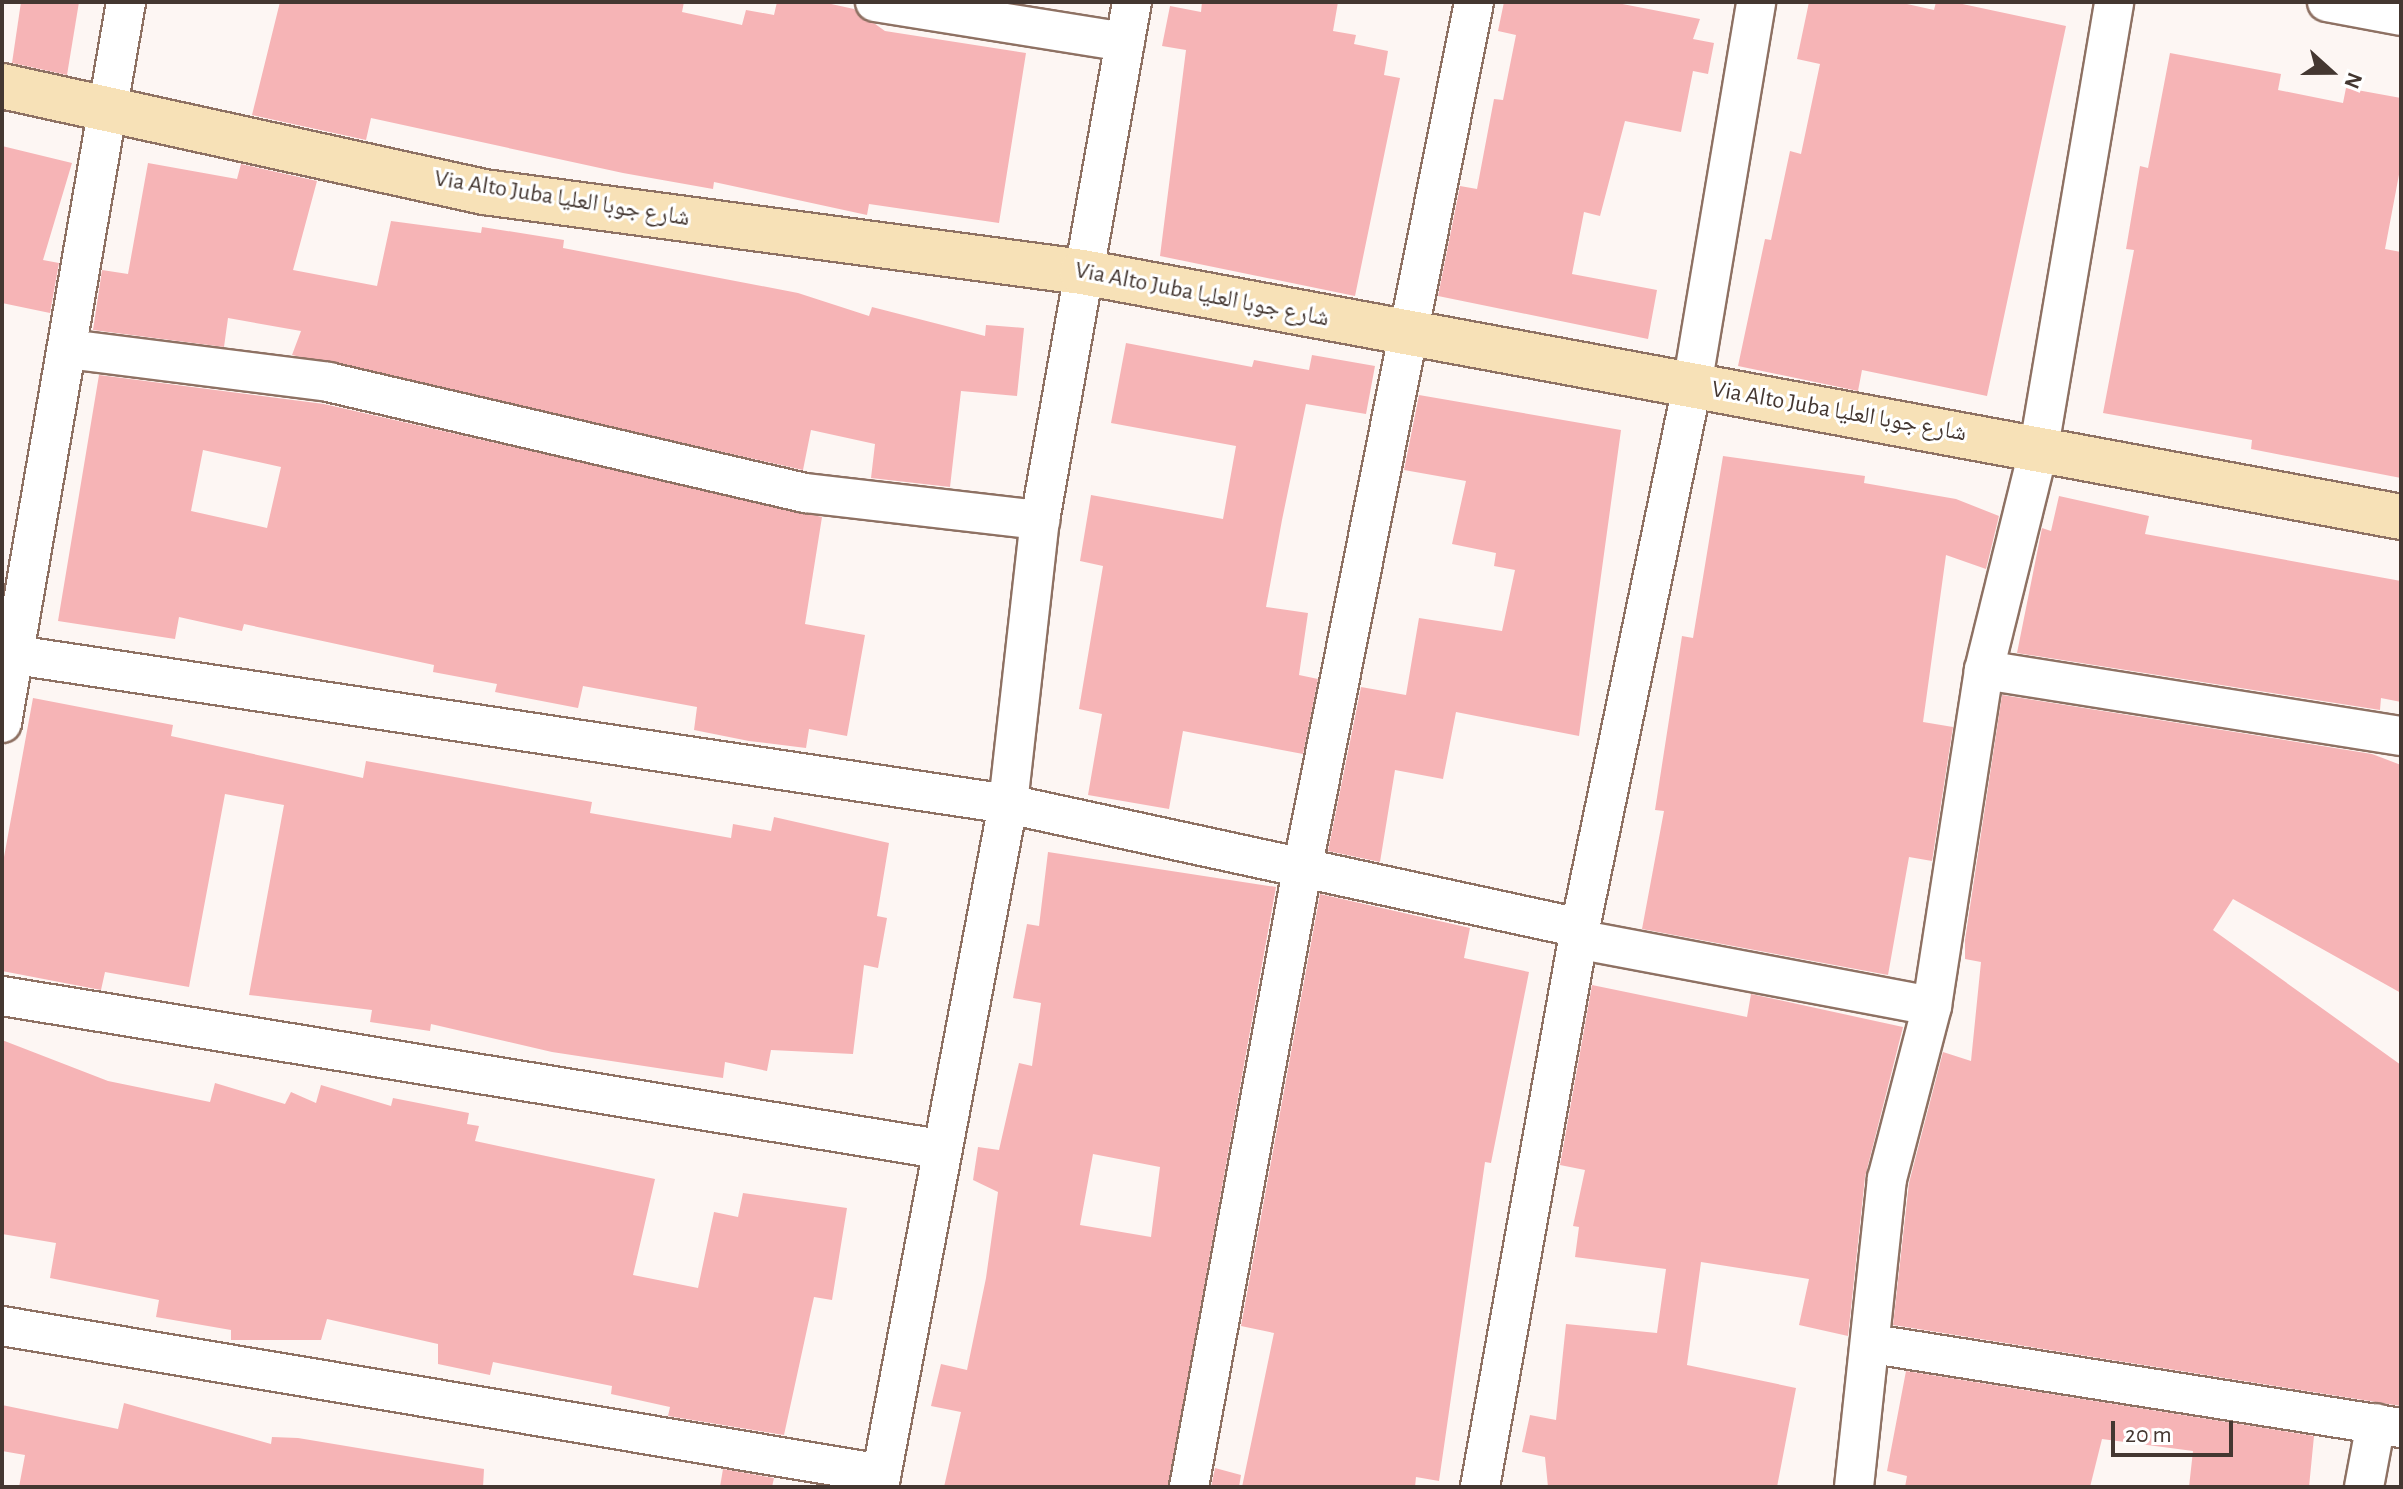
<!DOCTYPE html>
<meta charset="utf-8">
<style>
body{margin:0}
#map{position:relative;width:2403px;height:1489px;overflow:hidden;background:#fdf6f3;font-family:"Alegreya Sans","Noto Naskh Arabic",sans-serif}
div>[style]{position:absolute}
.building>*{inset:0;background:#f6b4b6}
.roads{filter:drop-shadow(2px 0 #8e7163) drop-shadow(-2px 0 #8e7163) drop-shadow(0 2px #8e7163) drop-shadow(0 -2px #8e7163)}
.street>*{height:38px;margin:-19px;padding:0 19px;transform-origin:19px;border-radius:19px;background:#fff}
.secondary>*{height:44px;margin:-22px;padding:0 22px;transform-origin:22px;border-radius:22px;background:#f7e1b7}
span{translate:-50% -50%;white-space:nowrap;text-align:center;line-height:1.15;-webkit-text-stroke:6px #fff;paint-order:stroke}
.street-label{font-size:24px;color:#443731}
.frame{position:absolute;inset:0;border:4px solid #443731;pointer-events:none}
.north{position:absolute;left:2291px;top:32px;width:80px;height:80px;-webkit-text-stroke:6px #fff;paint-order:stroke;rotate:111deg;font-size:22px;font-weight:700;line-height:32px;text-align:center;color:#443731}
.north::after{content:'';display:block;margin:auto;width:28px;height:36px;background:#443731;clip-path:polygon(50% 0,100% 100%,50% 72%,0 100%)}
.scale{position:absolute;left:2111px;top:1421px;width:122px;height:36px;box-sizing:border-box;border:4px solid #443731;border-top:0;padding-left:10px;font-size:24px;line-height:28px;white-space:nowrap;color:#443731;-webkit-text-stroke:6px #fff;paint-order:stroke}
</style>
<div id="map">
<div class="building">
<i style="clip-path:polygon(21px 2px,79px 2px,67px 75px,12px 63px)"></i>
<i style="clip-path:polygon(280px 2px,684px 2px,682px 12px,742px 25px,746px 10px,774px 15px,777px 2px,822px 2px,854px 9px,885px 31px,1026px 53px,999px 223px,869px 204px,867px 215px,714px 182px,713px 189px,623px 173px,371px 118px,366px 140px,252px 115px)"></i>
<i style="clip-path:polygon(1202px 2px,1338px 2px,1333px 31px,1356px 35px,1354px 44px,1388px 51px,1384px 75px,1400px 78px,1355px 296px,1160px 256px,1186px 50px,1162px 46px,1170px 6px,1201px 12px)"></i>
<i style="clip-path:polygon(1504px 2px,1612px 2px,1700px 19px,1693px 39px,1714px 43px,1708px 74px,1693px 71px,1681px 132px,1625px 121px,1600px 216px,1584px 212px,1572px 274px,1657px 290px,1648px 339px,1438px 296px,1460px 186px,1477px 189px,1494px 99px,1503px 100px,1516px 35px,1498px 31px)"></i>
<i style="clip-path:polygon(1809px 2px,1898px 2px,1934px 10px,1936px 2px,1953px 2px,2066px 26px,1987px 396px,1862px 370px,1858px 391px,1738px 366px,1765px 239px,1771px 240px,1790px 151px,1801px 154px,1820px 64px,1797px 59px)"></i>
<i style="clip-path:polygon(2170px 53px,2281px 74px,2278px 90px,2343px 103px,2346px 88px,2401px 98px,2401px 164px,2385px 249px,2401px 252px,2401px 478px,2251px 449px,2252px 440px,2103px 413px,2134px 250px,2126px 249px,2140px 166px,2148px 168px)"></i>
<i style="clip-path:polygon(2px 146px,72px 163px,43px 260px,59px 263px,50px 313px,2px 303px)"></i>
<i style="clip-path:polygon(148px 163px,237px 179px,241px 164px,317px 181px,293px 270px,377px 286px,391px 221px,481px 233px,482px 227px,564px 240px,563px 248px,798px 293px,869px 316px,872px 307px,985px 336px,986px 325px,1024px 328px,1017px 396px,961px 391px,950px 487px,871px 478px,875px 444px,811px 430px,803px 470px,292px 355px,301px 331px,228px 318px,224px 347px,93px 330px,102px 270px,128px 274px)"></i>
<i style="clip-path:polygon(1126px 343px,1252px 367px,1254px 360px,1309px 370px,1312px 355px,1375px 366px,1366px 414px,1306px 404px,1282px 520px,1266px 607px,1308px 613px,1299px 675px,1318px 679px,1303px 754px,1183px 731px,1169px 809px,1088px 795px,1102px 714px,1079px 709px,1103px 566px,1080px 561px,1091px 495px,1223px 519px,1236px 446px,1111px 423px)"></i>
<i style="clip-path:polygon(evenodd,99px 375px,324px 404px,822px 517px,805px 624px,865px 635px,847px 736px,809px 729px,806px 748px,749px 741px,694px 730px,697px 707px,583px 686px,578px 708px,495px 692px,497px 684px,433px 672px,434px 665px,244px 624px,242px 631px,179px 617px,175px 639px,58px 621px,99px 375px,203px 450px,281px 467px,267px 528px,191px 511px,203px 450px)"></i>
<i style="clip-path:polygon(1419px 395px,1621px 430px,1579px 736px,1456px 712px,1443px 779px,1395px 770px,1380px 862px,1328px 851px,1361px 687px,1406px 695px,1419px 618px,1502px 631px,1515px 570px,1494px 566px,1496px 553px,1452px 544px,1466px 481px,1404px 470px)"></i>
<i style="clip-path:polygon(1723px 456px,1865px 476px,1864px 483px,1956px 499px,1999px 516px,1986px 569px,1946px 555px,1923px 722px,1953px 727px,1932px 861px,1909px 857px,1888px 975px,1642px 929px,1664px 811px,1655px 810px,1682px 636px,1693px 638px)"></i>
<i style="clip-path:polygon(2059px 496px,2149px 516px,2145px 534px,2401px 581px,2401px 702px,2381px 698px,2380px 710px,2017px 653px,2042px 528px,2051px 531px)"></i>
<i style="clip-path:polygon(2002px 695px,2372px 754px,2401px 765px,2401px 993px,2233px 899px,2213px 930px,2401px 1065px,2401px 1406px,1893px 1325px,1909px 1183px,1943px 1052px,1971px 1061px,1981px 962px,1965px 959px,1965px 940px)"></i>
<i style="clip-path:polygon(33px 698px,173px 725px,171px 736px,363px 778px,366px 761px,592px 802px,590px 813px,731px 838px,733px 824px,771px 831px,774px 817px,889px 843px,877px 916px,887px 918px,878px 968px,864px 965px,853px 1054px,771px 1050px,767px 1071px,725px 1062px,723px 1078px,552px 1052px,431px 1024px,430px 1031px,370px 1022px,372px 1010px,249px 995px,284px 805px,225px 794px,189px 987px,105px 972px,101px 990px,2px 971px,2px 868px)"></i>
<i style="clip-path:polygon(evenodd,1048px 852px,1276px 887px,1168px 1487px,944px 1487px,961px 1412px,931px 1406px,941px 1364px,967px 1370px,986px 1278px,998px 1192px,973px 1180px,978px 1147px,999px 1150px,1019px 1063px,1032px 1066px,1041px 1003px,1013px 998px,1027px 924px,1039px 926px,1048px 852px,1093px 1154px,1160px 1167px,1151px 1237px,1080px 1225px,1093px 1154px)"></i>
<i style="clip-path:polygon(1320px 894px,1470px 928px,1464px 958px,1529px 972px,1491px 1163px,1485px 1162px,1439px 1481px,1416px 1477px,1415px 1487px,1242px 1487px,1274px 1333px,1241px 1326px)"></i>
<i style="clip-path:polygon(1592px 985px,1747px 1017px,1751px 994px,1903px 1027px,1865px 1177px,1848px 1336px,1799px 1325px,1809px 1279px,1701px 1262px,1687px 1365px,1796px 1388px,1777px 1487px,1548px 1487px,1545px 1457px,1522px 1452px,1530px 1415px,1556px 1420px,1566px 1324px,1657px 1333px,1666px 1269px,1575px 1257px,1579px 1227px,1573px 1226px,1585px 1170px,1560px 1165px)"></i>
<i style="clip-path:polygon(2px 1040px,108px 1081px,210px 1102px,215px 1083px,285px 1104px,291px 1092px,316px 1103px,321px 1085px,391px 1106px,393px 1098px,469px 1113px,467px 1124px,479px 1126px,475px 1141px,655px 1179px,633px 1275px,698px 1288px,714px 1212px,738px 1217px,743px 1193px,847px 1208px,832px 1300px,814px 1297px,784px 1435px,668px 1416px,670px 1407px,611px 1394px,612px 1386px,493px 1362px,490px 1375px,438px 1364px,438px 1344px,327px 1319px,321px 1340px,231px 1340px,231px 1330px,156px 1317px,159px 1300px,50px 1278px,56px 1243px,2px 1234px)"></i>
<i style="clip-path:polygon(1906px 1371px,2314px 1436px,2309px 1487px,2189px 1487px,2193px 1451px,2102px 1439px,2090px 1487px,1905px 1487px,1907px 1476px,1887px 1471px)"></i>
<i style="clip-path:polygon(124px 1403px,271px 1444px,272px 1437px,298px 1438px,484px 1469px,483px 1487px,19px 1487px,25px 1455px,2px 1451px,2px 1405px,118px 1429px)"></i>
<i style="clip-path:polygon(1215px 1468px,1241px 1475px,1239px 1487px,1211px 1487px)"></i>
<i style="clip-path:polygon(723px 1469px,774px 1478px,772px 1487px,720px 1487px)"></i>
</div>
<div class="roads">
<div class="street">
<i style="left:875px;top:2px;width:253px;rotate:9.1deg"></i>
<i style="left:2327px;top:2px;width:75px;rotate:10.7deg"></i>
<i style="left:68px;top:349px;width:262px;rotate:7.2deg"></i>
<i style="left:328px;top:382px;width:491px;rotate:13.1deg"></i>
<i style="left:806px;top:493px;width:236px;rotate:6.6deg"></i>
<i style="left:2px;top:653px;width:1017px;rotate:8.54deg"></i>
<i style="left:1008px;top:804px;width:585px;rotate:12.23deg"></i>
<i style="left:1984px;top:670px;width:422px;rotate:9deg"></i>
<i style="left:2px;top:723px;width:732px;rotate:-80.24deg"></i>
<i style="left:1582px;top:940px;width:356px;rotate:10.7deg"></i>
<i style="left:2px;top:996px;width:949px;rotate:9.27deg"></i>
<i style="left:2px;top:1326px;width:892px;rotate:9.55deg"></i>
<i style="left:1873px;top:1344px;width:535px;rotate:9.04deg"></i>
<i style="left:879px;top:1487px;width:695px;rotate:-79.3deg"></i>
<i style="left:1008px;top:804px;width:286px;rotate:-83.6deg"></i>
<i style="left:1040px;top:520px;width:526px;rotate:-79.93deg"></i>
<i style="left:1189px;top:1487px;width:627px;rotate:-79.62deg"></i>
<i style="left:1302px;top:870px;width:885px;rotate:-78.79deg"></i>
<i style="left:1480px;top:1487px;width:568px;rotate:-79.86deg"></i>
<i style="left:1580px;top:928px;width:553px;rotate:-78.32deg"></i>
<i style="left:1692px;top:386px;width:389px;rotate:-80.5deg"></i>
<i style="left:1854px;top:1487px;width:310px;rotate:-83.9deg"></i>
<i style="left:1887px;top:1179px;width:179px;rotate:-75.4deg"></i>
<i style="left:1932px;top:1006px;width:340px;rotate:-81.2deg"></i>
<i style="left:1984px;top:670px;width:230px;rotate:-76.1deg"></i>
<i style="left:2039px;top:447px;width:451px;rotate:-80.4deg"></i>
<i style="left:2364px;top:1487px;width:65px;rotate:-79.4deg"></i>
</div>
<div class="secondary">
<i style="left:2px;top:86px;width:494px;rotate:12.4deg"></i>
<i style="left:484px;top:192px;width:603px;rotate:7.62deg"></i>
<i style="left:1082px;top:272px;width:1342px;rotate:10.52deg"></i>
</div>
</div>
<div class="street-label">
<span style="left:562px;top:199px;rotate:9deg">Via Alto Juba شارع جوبا العليا</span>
<span style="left:1202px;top:295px;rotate:11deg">Via Alto Juba شارع جوبا العليا</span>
<span style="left:1839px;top:412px;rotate:10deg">Via Alto Juba شارع جوبا العليا</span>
</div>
<div class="frame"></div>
<div class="north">N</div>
<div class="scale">20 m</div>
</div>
